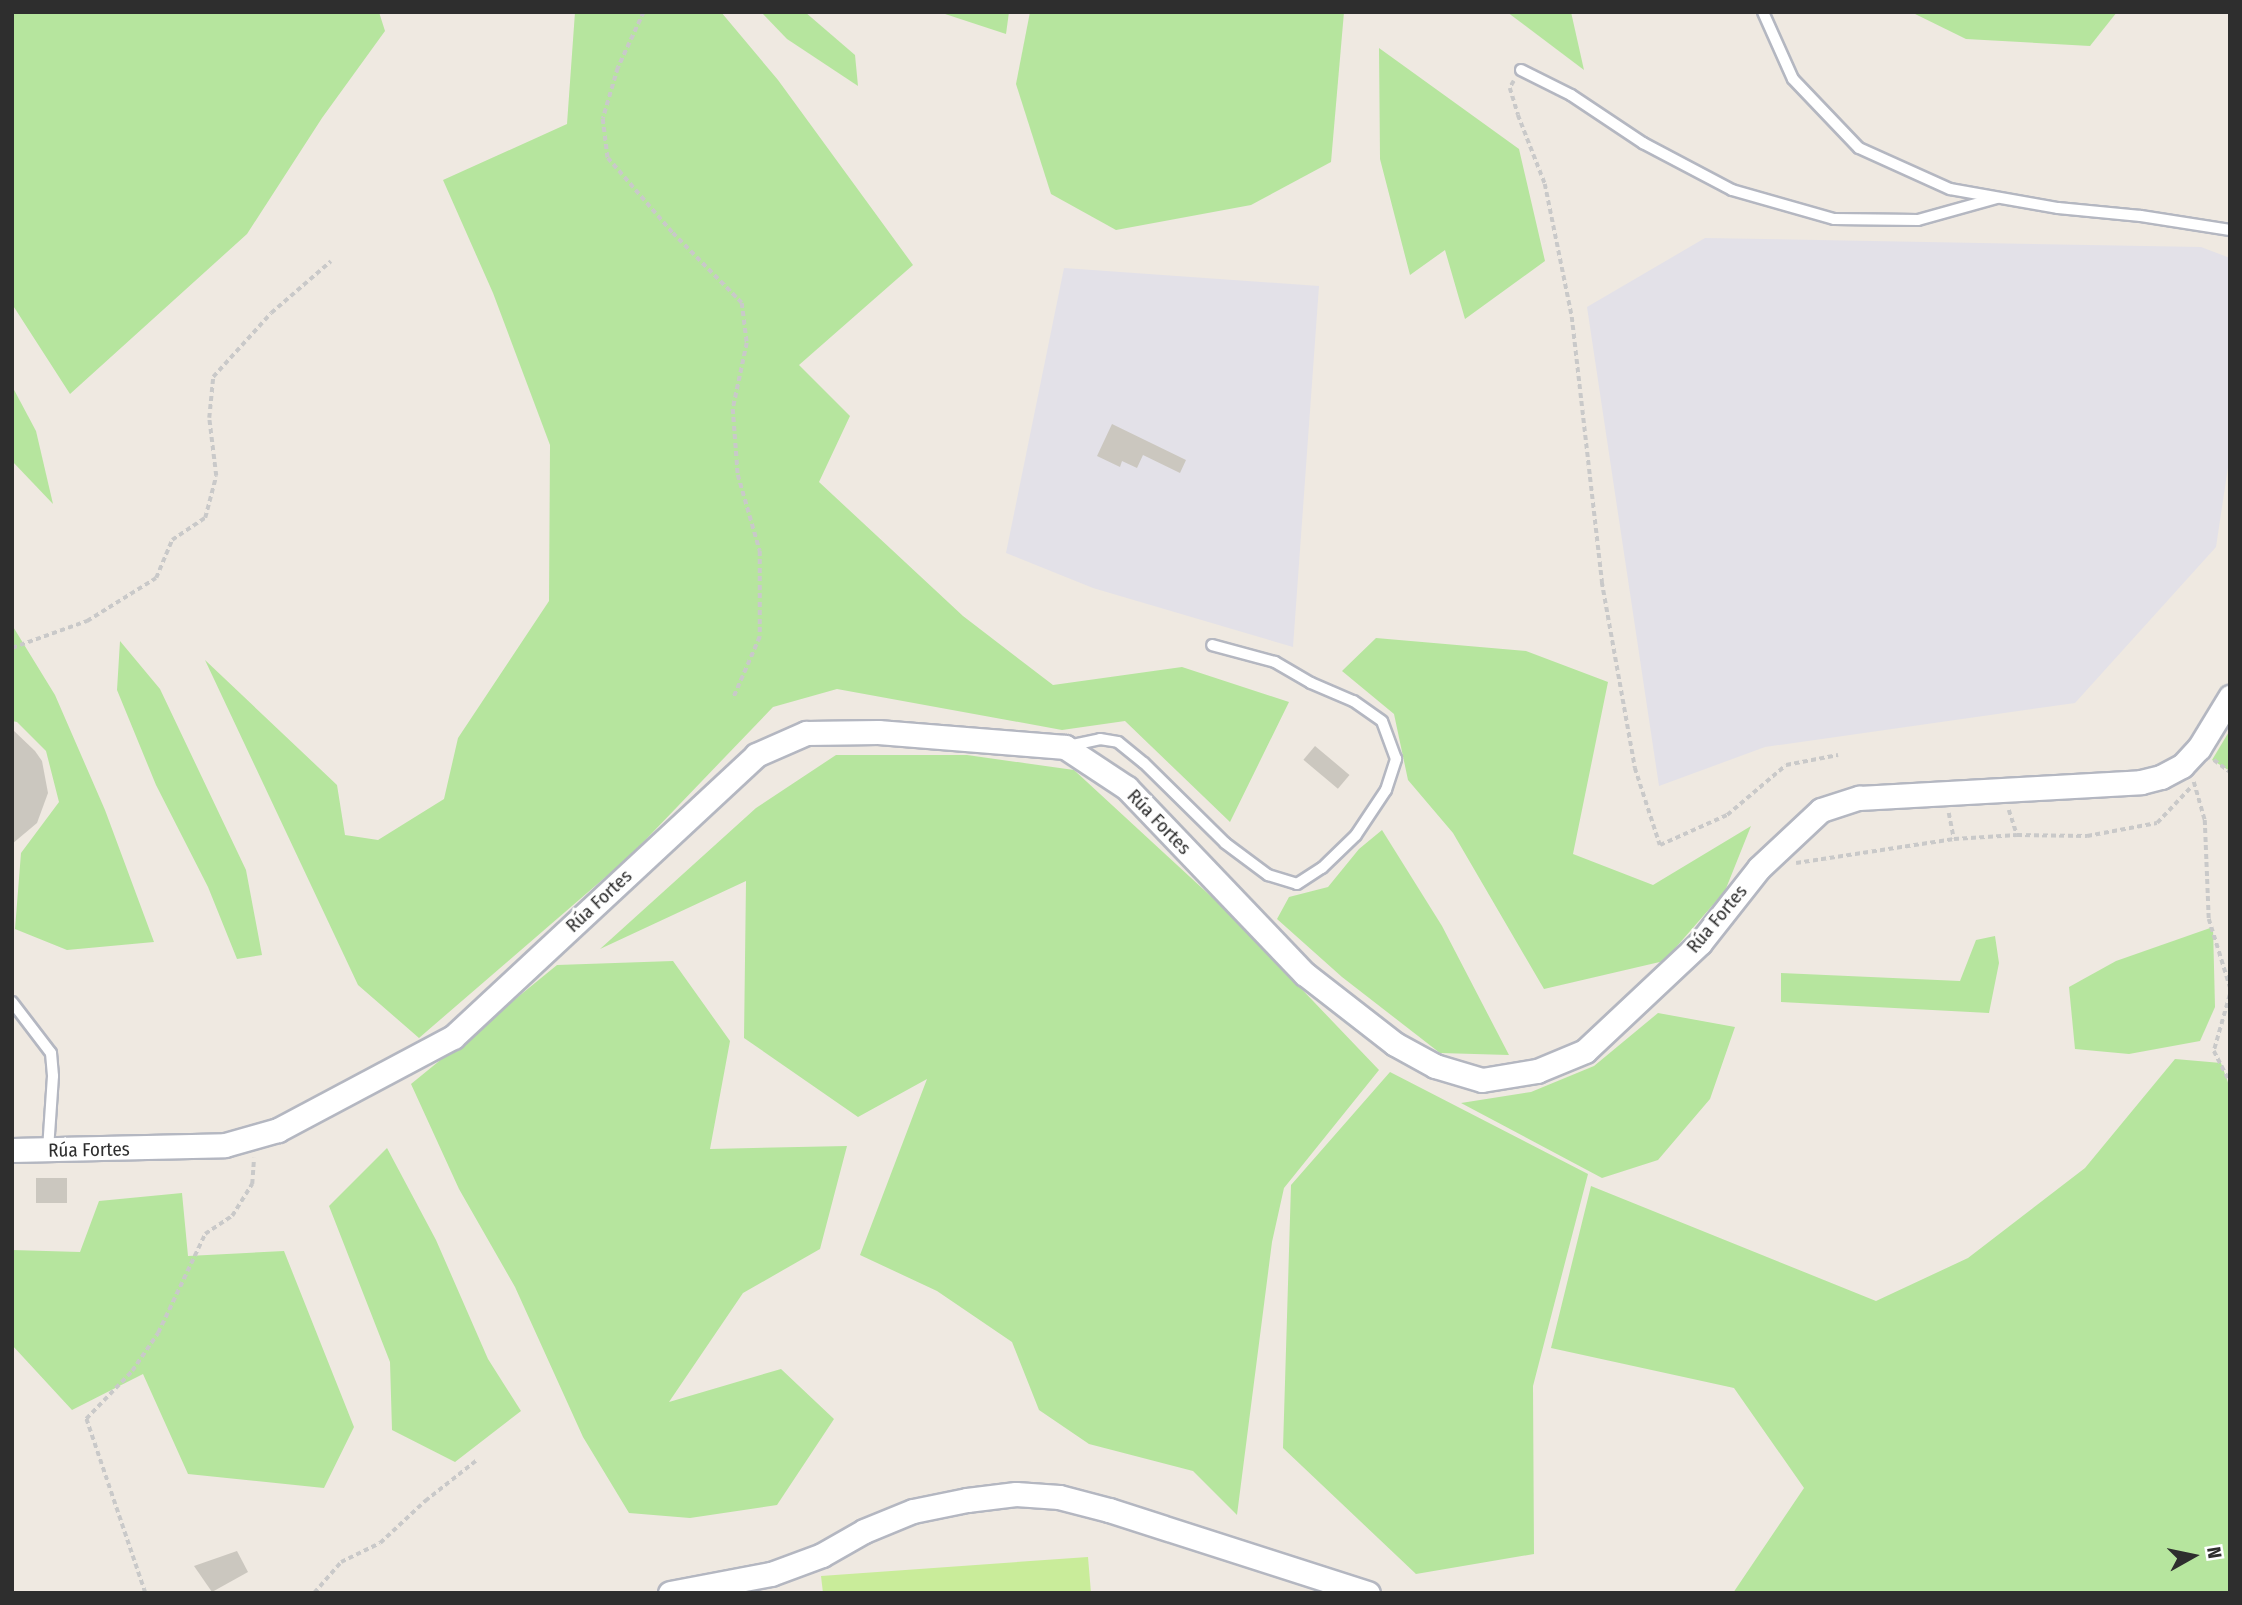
<!DOCTYPE html>
<meta charset="utf-8">
<style>
body{margin:0}
#map{position:relative;width:2242px;height:1605px;overflow:hidden;background:#efe9e1;font-family:"Fira Sans Condensed",sans-serif}
div>[style]{position:absolute}
.industrial>*{inset:0;background:#e3e1e8}
.green>*{inset:0;background:#b6e59e}
.pitch>*{inset:0;background:#c9ec9a}
.building>*{inset:0;background:#cbc7bf;transform-origin:0 0}
.path>*{height:3.5px;margin-top:-1.75px;transform-origin:0;background:repeating-linear-gradient(90deg,#c9c9c9 0 5px,transparent 0 8.5px)}
.roads{filter:drop-shadow(2px 0 #b4b7c1) drop-shadow(-2px 0 #b4b7c1) drop-shadow(0 2px #b4b7c1) drop-shadow(0 -2px #b4b7c1)}
.lane>*{height:10px;margin:-5px;padding:0 5px;transform-origin:5px;border-radius:5px;background:#fff}
.street>*{height:23px;margin:-11.5px;padding:0 11.5px;transform-origin:11.5px;border-radius:11.5px;background:#fff}
span{translate:-50% -50%;white-space:nowrap;text-align:center;line-height:1.15;-webkit-text-stroke:6px #fff;paint-order:stroke}
.street-label{font-size:19px;color:#2e2e2e}
.frame{position:absolute;inset:0;border:14px solid #2e2e2e;pointer-events:none}
.north{position:absolute;left:2158px;top:1521px;width:70px;height:70px;-webkit-text-stroke:5px #fff;paint-order:stroke;rotate:81deg;font-size:19px;font-weight:700;line-height:28px;text-align:center;color:#2e2e2e}
.north::after{content:'';display:block;margin:auto;width:24px;height:32px;background:#2e2e2e;clip-path:polygon(50% 0,100% 100%,50% 72%,0 100%)}
</style>
<div id="map">
<div class="industrial">
<i style="clip-path:polygon(1705px 238px,2201px 247px,2230px 258px,2230px 454px,2216px 547px,2075px 703px,1765px 747px,1659px 786px,1587px 307px)"></i>
<i style="clip-path:polygon(1064px 268px,1319px 286px,1293px 647px,1093px 588px,1006px 553px)"></i>
</div>
<div class="green">
<i style="clip-path:polygon(12px 12px,379px 12px,385px 31px,322px 118px,247px 234px,70px 394px,12px 304px)"></i>
<i style="clip-path:polygon(575px 12px,721px 12px,778px 80px,913px 265px,799px 365px,850px 416px,819px 482px,963px 616px,1053px 685px,1182px 667px,1289px 702px,1230px 822px,1125px 721px,1062px 730px,837px 689px,773px 707px,631px 855px,419px 1038px,358px 985px,205px 660px,337px 785px,345px 835px,378px 840px,444px 799px,458px 738px,549px 601px,550px 445px,493px 293px,443px 180px,567px 124px)"></i>
<i style="clip-path:polygon(761px 12px,805px 12px,855px 55px,858px 86px,787px 39px)"></i>
<i style="clip-path:polygon(939px 12px,1009px 12px,1006px 34px)"></i>
<i style="clip-path:polygon(1030px 12px,1344px 12px,1331px 162px,1251px 205px,1116px 230px,1051px 194px,1016px 84px)"></i>
<i style="clip-path:polygon(1507px 12px,1571px 12px,1584px 70px)"></i>
<i style="clip-path:polygon(1911px 12px,2117px 12px,2090px 46px,1966px 39px)"></i>
<i style="clip-path:polygon(1379px 48px,1519px 149px,1545px 261px,1465px 319px,1445px 250px,1410px 275px,1380px 159px)"></i>
<i style="clip-path:polygon(12px 386px,36px 431px,53px 504px,12px 461px)"></i>
<i style="clip-path:polygon(12px 625px,55px 695px,105px 810px,154px 942px,67px 950px,15px 929px,21px 853px,59px 802px,46px 751px,17px 722px,12px 721px)"></i>
<i style="clip-path:polygon(1376px 638px,1526px 651px,1608px 682px,1573px 854px,1653px 885px,1751px 826px,1725px 891px,1664px 961px,1544px 989px,1453px 833px,1408px 780px,1394px 714px,1342px 671px)"></i>
<i style="clip-path:polygon(120px 641px,160px 689px,246px 870px,262px 955px,237px 959px,208px 887px,156px 785px,117px 690px)"></i>
<i style="clip-path:polygon(2230px 730px,2230px 771px,2212px 760px)"></i>
<i style="clip-path:polygon(836px 755px,967px 755px,1074px 770px,1228px 912px,1379px 1070px,1284px 1188px,1272px 1242px,1237px 1515px,1193px 1471px,1089px 1444px,1039px 1410px,1012px 1342px,937px 1291px,860px 1255px,927px 1079px,858px 1117px,744px 1038px,746px 881px,600px 949px,756px 808px)"></i>
<i style="clip-path:polygon(1382px 830px,1442px 926px,1509px 1055px,1440px 1053px,1342px 977px,1277px 919px,1289px 897px,1328px 887px,1359px 849px)"></i>
<i style="clip-path:polygon(2213px 927px,2215px 1007px,2200px 1041px,2129px 1054px,2075px 1049px,2069px 987px,2116px 961px)"></i>
<i style="clip-path:polygon(1995px 936px,1999px 963px,1989px 1013px,1781px 1002px,1781px 973px,1960px 981px,1976px 940px)"></i>
<i style="clip-path:polygon(673px 961px,730px 1041px,710px 1149px,847px 1146px,820px 1249px,743px 1293px,669px 1402px,781px 1369px,834px 1419px,777px 1505px,690px 1518px,629px 1513px,583px 1437px,515px 1287px,459px 1189px,411px 1084px,557px 965px)"></i>
<i style="clip-path:polygon(1658px 1013px,1735px 1027px,1710px 1099px,1658px 1160px,1602px 1178px,1461px 1103px,1531px 1092px,1594px 1066px)"></i>
<i style="clip-path:polygon(2175px 1059px,2221px 1063px,2230px 1088px,2230px 1593px,1733px 1593px,1804px 1488px,1734px 1388px,1551px 1348px,1591px 1186px,1876px 1301px,1968px 1258px,2085px 1168px)"></i>
<i style="clip-path:polygon(1390px 1072px,1588px 1174px,1533px 1386px,1534px 1554px,1416px 1574px,1283px 1448px,1291px 1185px)"></i>
<i style="clip-path:polygon(387px 1148px,436px 1240px,488px 1359px,521px 1411px,455px 1462px,392px 1430px,390px 1362px,329px 1206px)"></i>
<i style="clip-path:polygon(182px 1193px,188px 1256px,284px 1251px,354px 1427px,324px 1488px,188px 1474px,143px 1374px,72px 1410px,12px 1345px,12px 1250px,80px 1252px,99px 1201px)"></i>
</div>
<div class="pitch">
<i style="clip-path:polygon(1088px 1557px,1091px 1593px,823px 1593px,821px 1576px)"></i>
</div>
<div class="building">
<i style="clip-path:polygon(1112px 424px,1186px 460px,1180px 473px,1143px 455px,1137px 468px,1122px 461px,1120px 467px,1097px 456px)"></i>
<i style="clip-path:polygon(12px 729px,35px 751px,42px 761px,48px 793px,37px 823px,12px 844px)"></i>
<i style="left:1315px;top:746px;width:45px;height:18px;rotate:40deg"></i>
<i style="left:36px;top:1178px;width:31px;height:25px"></i>
<i style="clip-path:polygon(237px 1551px,248px 1572px,212px 1592px,194px 1566px)"></i>
</div>
<div class="path">
<i style="left:644px;top:12px;width:62px;rotate:114.9deg"></i>
<i style="left:618px;top:68px;width:53px;rotate:106.4deg"></i>
<i style="left:603px;top:119px;width:39px;rotate:83deg"></i>
<i style="left:608px;top:158px;width:99px;rotate:49.1deg"></i>
<i style="left:673px;top:233px;width:98px;rotate:45.4deg"></i>
<i style="left:742px;top:303px;width:40px;rotate:82.9deg"></i>
<i style="left:747px;top:343px;width:67px;rotate:102deg"></i>
<i style="left:733px;top:409px;width:66px;rotate:85.7deg"></i>
<i style="left:738px;top:475px;width:79px;rotate:73.9deg"></i>
<i style="left:760px;top:551px;width:86px;rotate:90deg"></i>
<i style="left:760px;top:637px;width:68px;rotate:113.5deg"></i>
<i style="left:1514px;top:81px;width:8px;rotate:120deg"></i>
<i style="left:1510px;top:88px;width:28px;rotate:73deg"></i>
<i style="left:1518px;top:115px;width:74px;rotate:68.6deg"></i>
<i style="left:1545px;top:184px;width:136px;rotate:78.5deg"></i>
<i style="left:1572px;top:317px;width:267px;rotate:83.5deg"></i>
<i style="left:1602px;top:582px;width:189px;rotate:79.9deg"></i>
<i style="left:1635px;top:768px;width:81px;rotate:72deg"></i>
<i style="left:1660px;top:845px;width:73px;rotate:-24.1deg"></i>
<i style="left:1727px;top:815px;width:77px;rotate:-40.3deg"></i>
<i style="left:1786px;top:765px;width:53px;rotate:-10.9deg"></i>
<i style="left:12px;top:648px;width:80px;rotate:-19.8deg"></i>
<i style="left:87px;top:621px;width:81px;rotate:-31.9deg"></i>
<i style="left:156px;top:578px;width:41px;rotate:-67.2deg"></i>
<i style="left:172px;top:540px;width:40px;rotate:-34deg"></i>
<i style="left:205px;top:518px;width:43px;rotate:-75.3deg"></i>
<i style="left:216px;top:476px;width:58px;rotate:-96.9deg"></i>
<i style="left:209px;top:418px;width:41px;rotate:-84.4deg"></i>
<i style="left:213px;top:377px;width:86px;rotate:-47.8deg"></i>
<i style="left:271px;top:313px;width:79px;rotate:-40.9deg"></i>
<i style="left:2214px;top:760px;width:20px;rotate:37deg"></i>
<i style="left:2194px;top:782px;width:40px;rotate:74deg"></i>
<i style="left:2205px;top:820px;width:99px;rotate:87.7deg"></i>
<i style="left:2209px;top:919px;width:71px;rotate:72.8deg"></i>
<i style="left:2009px;top:810px;width:26px;rotate:72deg"></i>
<i style="left:1949px;top:813px;width:26px;rotate:79deg"></i>
<i style="left:1796px;top:863px;width:160px;rotate:-8.6deg"></i>
<i style="left:1954px;top:839px;width:63px;rotate:-3.6deg"></i>
<i style="left:2017px;top:835px;width:70px;rotate:0.8deg"></i>
<i style="left:2087px;top:836px;width:71px;rotate:-10.5deg"></i>
<i style="left:2157px;top:823px;width:51px;rotate:-46.6deg"></i>
<i style="left:2230px;top:995px;width:58px;rotate:105.9deg"></i>
<i style="left:2214px;top:1051px;width:36px;rotate:63deg"></i>
<i style="left:145px;top:1593px;width:184px;rotate:-108.7deg"></i>
<i style="left:86px;top:1419px;width:66px;rotate:-46.2deg"></i>
<i style="left:132px;top:1371px;width:46px;rotate:-55.6deg"></i>
<i style="left:158px;top:1333px;width:110px;rotate:-64.6deg"></i>
<i style="left:205px;top:1234px;width:32px;rotate:-34deg"></i>
<i style="left:232px;top:1216px;width:38px;rotate:-58deg"></i>
<i style="left:252px;top:1184px;width:26px;rotate:-86deg"></i>
<i style="left:314px;top:1593px;width:41px;rotate:-48.9deg"></i>
<i style="left:341px;top:1562px;width:43px;rotate:-26deg"></i>
<i style="left:380px;top:1543px;width:62px;rotate:-43deg"></i>
<i style="left:425px;top:1501px;width:66px;rotate:-38.3deg"></i>
</div>
<div class="roads">
<div class="lane">
<i style="left:1763px;top:12px;width:73px;rotate:65.9deg"></i>
<i style="left:1793px;top:79px;width:95px;rotate:46.3deg"></i>
<i style="left:1859px;top:148px;width:100px;rotate:24.3deg"></i>
<i style="left:1950px;top:189px;width:110px;rotate:10deg"></i>
<i style="left:2058px;top:208px;width:83px;rotate:5.5deg"></i>
<i style="left:2141px;top:216px;width:90px;rotate:8.9deg"></i>
<i style="left:1521px;top:70px;width:56px;rotate:26.6deg"></i>
<i style="left:1571px;top:95px;width:87px;rotate:33.7deg"></i>
<i style="left:1643px;top:143px;width:101px;rotate:27.8deg"></i>
<i style="left:1732px;top:190px;width:106px;rotate:15.9deg"></i>
<i style="left:1834px;top:219px;width:84px;rotate:0.7deg"></i>
<i style="left:1918px;top:220px;width:82px;rotate:-15.6deg"></i>
<i style="left:1068px;top:746px;width:33px;rotate:-12deg"></i>
<i style="left:1100px;top:739px;width:18px;rotate:9deg"></i>
<i style="left:1118px;top:742px;width:33px;rotate:39deg"></i>
<i style="left:1144px;top:763px;width:114px;rotate:44.6deg"></i>
<i style="left:1225px;top:843px;width:54px;rotate:36.7deg"></i>
<i style="left:1268px;top:875px;width:30px;rotate:17deg"></i>
<i style="left:1297px;top:884px;width:30px;rotate:-33deg"></i>
<i style="left:1322px;top:868px;width:47px;rotate:-44.1deg"></i>
<i style="left:1356px;top:835px;width:54px;rotate:-56.3deg"></i>
<i style="left:1386px;top:790px;width:33px;rotate:-72deg"></i>
<i style="left:1396px;top:759px;width:40px;rotate:-110.2deg"></i>
<i style="left:1382px;top:721px;width:35px;rotate:-145deg"></i>
<i style="left:1353px;top:701px;width:46px;rotate:-156.8deg"></i>
<i style="left:1311px;top:683px;width:42px;rotate:-149.7deg"></i>
<i style="left:1275px;top:662px;width:65px;rotate:-164.9deg"></i>
<i style="left:12px;top:1002px;width:64px;rotate:52.6deg"></i>
<i style="left:51px;top:1053px;width:23px;rotate:85deg"></i>
<i style="left:53px;top:1076px;width:74px;rotate:93.9deg"></i>
</div>
<div class="street">
<i style="left:12px;top:1150px;width:213px;rotate:-1.3deg"></i>
<i style="left:225px;top:1145px;width:55px;rotate:-15.8deg"></i>
<i style="left:278px;top:1130px;width:198px;rotate:-28deg"></i>
<i style="left:453px;top:1037px;width:414px;rotate:-42.9deg"></i>
<i style="left:756px;top:755px;width:55px;rotate:-23.7deg"></i>
<i style="left:806px;top:733px;width:72px;rotate:-0.8deg"></i>
<i style="left:878px;top:732px;width:188px;rotate:4.6deg"></i>
<i style="left:1065px;top:747px;width:74px;rotate:33.5deg"></i>
<i style="left:1127px;top:788px;width:257px;rotate:46.3deg"></i>
<i style="left:1305px;top:974px;width:114px;rotate:37.9deg"></i>
<i style="left:1395px;top:1044px;width:46px;rotate:28.8deg"></i>
<i style="left:1435px;top:1066px;width:49px;rotate:16.6deg"></i>
<i style="left:1482px;top:1080px;width:56px;rotate:-9.3deg"></i>
<i style="left:1537px;top:1071px;width:52px;rotate:-22.6deg"></i>
<i style="left:1585px;top:1051px;width:158px;rotate:-43.2deg"></i>
<i style="left:1700px;top:943px;width:95px;rotate:-51.8deg"></i>
<i style="left:1759px;top:868px;width:85px;rotate:-43.1deg"></i>
<i style="left:1821px;top:810px;width:40px;rotate:-18deg"></i>
<i style="left:1859px;top:798px;width:282px;rotate:-3.2deg"></i>
<i style="left:2141px;top:782px;width:21px;rotate:-14deg"></i>
<i style="left:2161px;top:777px;width:24px;rotate:-28deg"></i>
<i style="left:2182px;top:766px;width:25px;rotate:-47deg"></i>
<i style="left:2199px;top:748px;width:60px;rotate:-58.7deg"></i>
<i style="left:670px;top:1593px;width:103px;rotate:-10.7deg"></i>
<i style="left:771px;top:1574px;width:54px;rotate:-20.4deg"></i>
<i style="left:822px;top:1555px;width:48px;rotate:-29.7deg"></i>
<i style="left:864px;top:1531px;width:53px;rotate:-22.2deg"></i>
<i style="left:913px;top:1511px;width:55px;rotate:-11.5deg"></i>
<i style="left:967px;top:1500px;width:49px;rotate:-7deg"></i>
<i style="left:1016px;top:1494px;width:43px;rotate:4deg"></i>
<i style="left:1059px;top:1497px;width:52px;rotate:14.6deg"></i>
<i style="left:1109px;top:1510px;width:272px;rotate:17.8deg"></i>
</div>
</div>
<div class="street-label">
<span style="left:1159px;top:822px;rotate:46deg">Rúa Fortes</span>
<span style="left:599px;top:901px;rotate:-43deg">Rúa Fortes</span>
<span style="left:1717px;top:919px;rotate:-50deg">Rúa Fortes</span>
<span style="left:89px;top:1150px;rotate:-1deg">Rúa Fortes</span>
</div>
<div class="frame"></div>
<div class="north">N</div>
</div>
